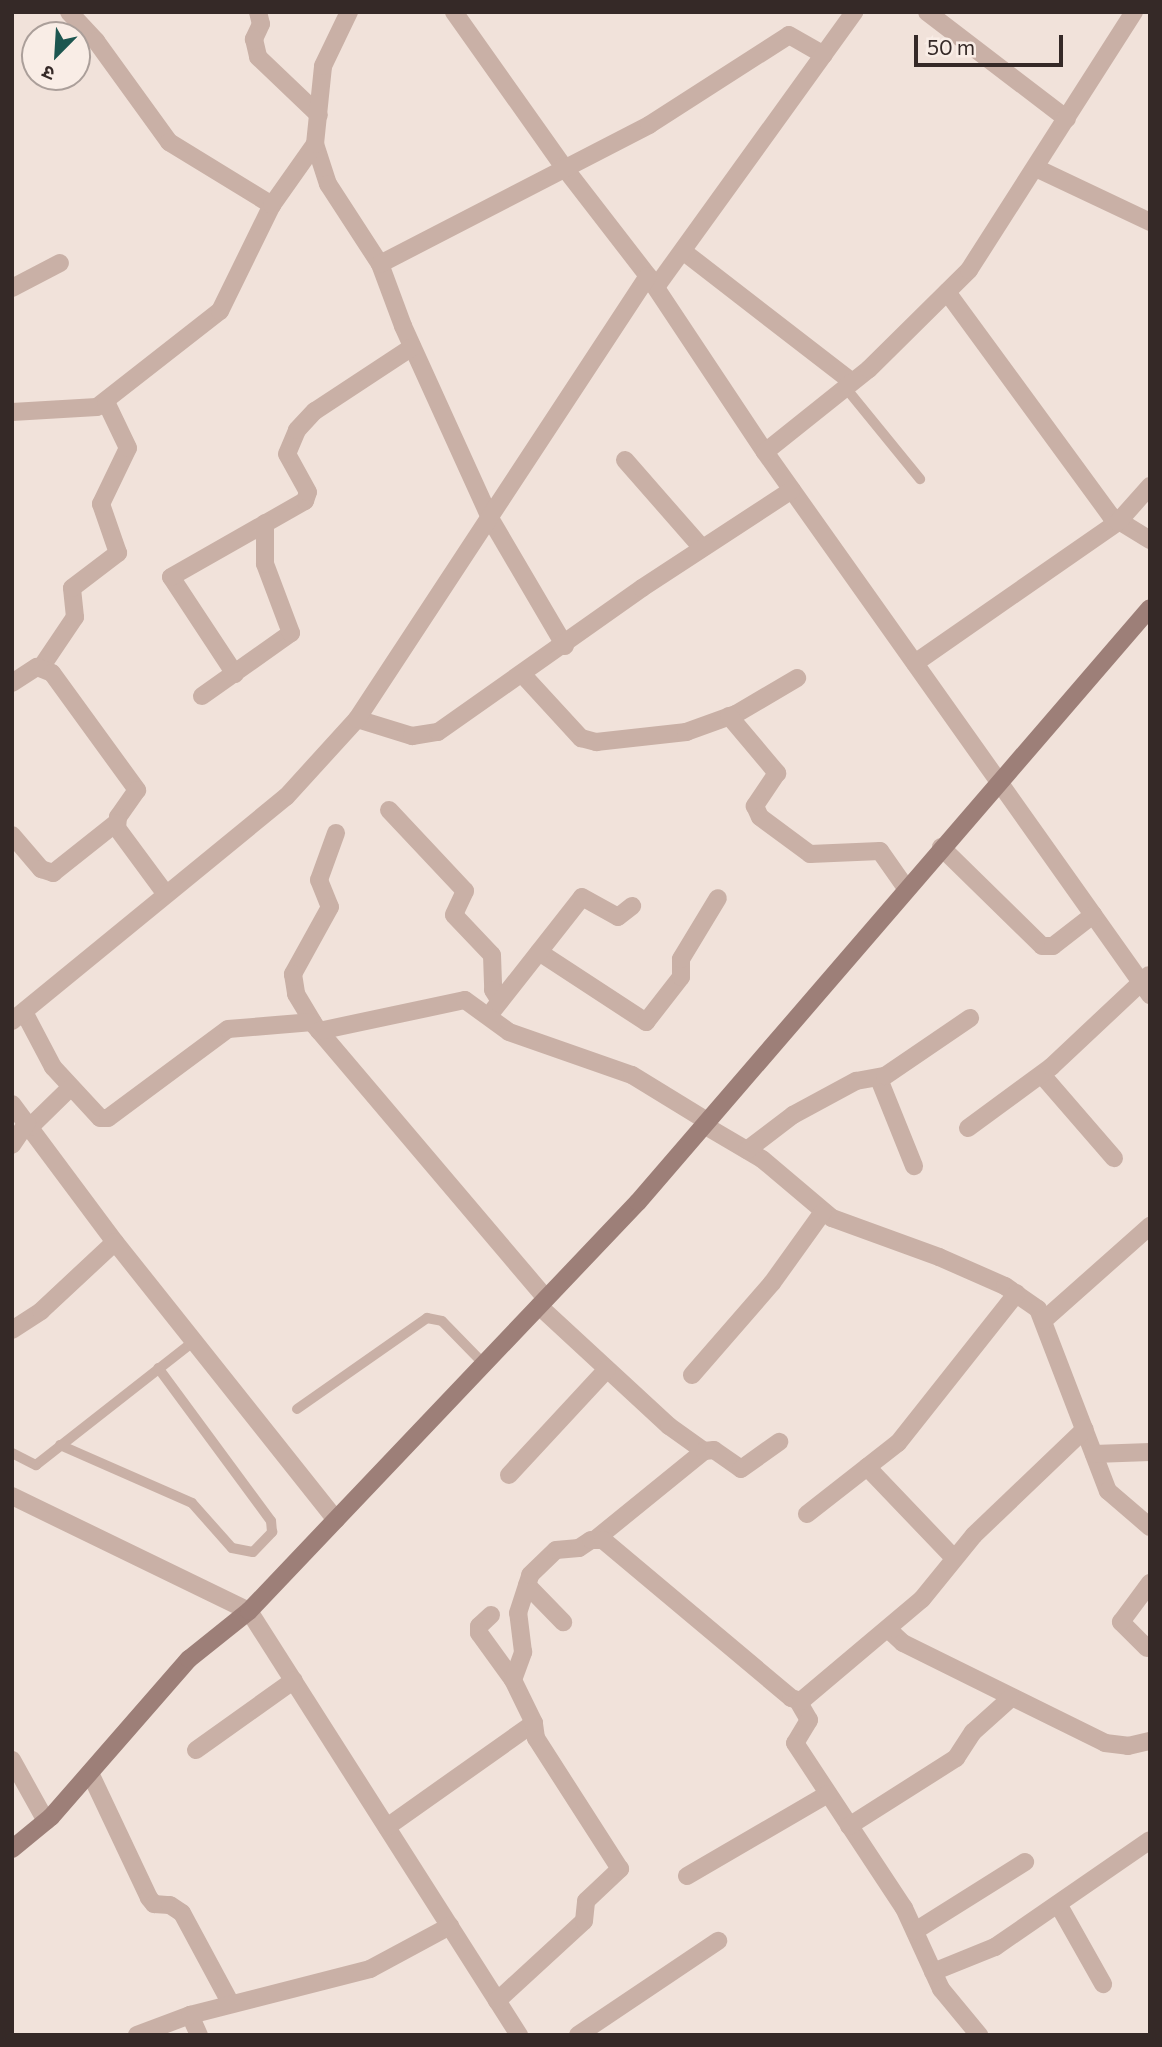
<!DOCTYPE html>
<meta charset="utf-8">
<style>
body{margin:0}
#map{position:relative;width:1162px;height:2047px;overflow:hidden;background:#f1e2da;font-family:Commissioner,"Noto Sans Devanagari",sans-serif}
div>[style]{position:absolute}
.service>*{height:10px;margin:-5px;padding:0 5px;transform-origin:5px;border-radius:5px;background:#c9b0a6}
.minor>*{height:18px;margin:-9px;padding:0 9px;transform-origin:9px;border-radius:9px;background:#c9b0a6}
.secondary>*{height:18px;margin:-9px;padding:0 9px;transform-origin:9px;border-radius:9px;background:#9d7f78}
span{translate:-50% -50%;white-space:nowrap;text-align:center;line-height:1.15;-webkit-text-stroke:6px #f9ede6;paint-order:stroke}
.frame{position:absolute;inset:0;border:14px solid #352927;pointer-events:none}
.north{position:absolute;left:21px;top:21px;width:70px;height:70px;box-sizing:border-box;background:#f9ede6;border:2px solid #ab9f9a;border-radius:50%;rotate:204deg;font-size:19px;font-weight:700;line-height:28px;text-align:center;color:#352927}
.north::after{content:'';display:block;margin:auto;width:24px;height:32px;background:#1d5650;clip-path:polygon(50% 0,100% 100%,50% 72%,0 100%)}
.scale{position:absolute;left:914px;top:35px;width:149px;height:32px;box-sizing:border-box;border:4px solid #352927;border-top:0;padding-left:9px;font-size:21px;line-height:24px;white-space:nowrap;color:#352927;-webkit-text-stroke:5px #f9ede6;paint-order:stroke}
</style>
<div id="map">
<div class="service">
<i style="left:845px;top:387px;width:119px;rotate:50.8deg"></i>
<i style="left:297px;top:1409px;width:159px;rotate:-35deg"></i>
<i style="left:427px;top:1318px;width:15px;rotate:11deg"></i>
<i style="left:442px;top:1321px;width:60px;rotate:45.7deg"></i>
<i style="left:60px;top:1445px;width:144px;rotate:23.7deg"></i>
<i style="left:192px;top:1503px;width:60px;rotate:48.4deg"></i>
<i style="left:232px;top:1548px;width:21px;rotate:11deg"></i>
<i style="left:253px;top:1552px;width:28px;rotate:-46deg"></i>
<i style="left:272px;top:1532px;width:11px;rotate:-95deg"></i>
<i style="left:271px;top:1521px;width:190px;rotate:-126.4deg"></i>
<i style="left:12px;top:1453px;width:27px;rotate:27deg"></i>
<i style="left:36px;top:1465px;width:201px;rotate:-38.1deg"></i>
</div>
<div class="minor">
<i style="left:69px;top:12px;width:40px;rotate:47deg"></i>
<i style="left:96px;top:41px;width:125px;rotate:54.1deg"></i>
<i style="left:169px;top:142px;width:121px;rotate:31.5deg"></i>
<i style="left:258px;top:12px;width:12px;rotate:76deg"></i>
<i style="left:261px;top:24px;width:17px;rotate:115deg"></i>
<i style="left:254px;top:39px;width:18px;rotate:77deg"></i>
<i style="left:258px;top:57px;width:84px;rotate:43.6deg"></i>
<i style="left:454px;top:12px;width:189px;rotate:54.7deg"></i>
<i style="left:563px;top:166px;width:139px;rotate:52.3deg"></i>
<i style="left:648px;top:276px;width:211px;rotate:56.4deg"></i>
<i style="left:765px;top:452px;width:666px;rotate:54.66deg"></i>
<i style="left:927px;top:12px;width:176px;rotate:37.4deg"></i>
<i style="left:315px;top:144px;width:42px;rotate:72deg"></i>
<i style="left:328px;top:184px;width:95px;rotate:57deg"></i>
<i style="left:380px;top:264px;width:66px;rotate:69.6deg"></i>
<i style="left:403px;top:326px;width:213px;rotate:65.6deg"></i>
<i style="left:491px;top:520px;width:146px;rotate:59.6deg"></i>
<i style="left:1036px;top:168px;width:126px;rotate:25.3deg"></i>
<i style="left:684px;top:252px;width:212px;rotate:37.7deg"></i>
<i style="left:380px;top:264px;width:303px;rotate:-27.3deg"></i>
<i style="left:649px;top:125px;width:166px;rotate:-32.7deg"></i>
<i style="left:789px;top:35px;width:40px;rotate:29.7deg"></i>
<i style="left:656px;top:287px;width:339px;rotate:-54.2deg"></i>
<i style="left:12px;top:288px;width:54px;rotate:-27.5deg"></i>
<i style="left:947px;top:292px;width:278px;rotate:53.8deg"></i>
<i style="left:1111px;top:516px;width:46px;rotate:31.6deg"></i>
<i style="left:12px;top:412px;width:85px;rotate:-3.4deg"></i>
<i style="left:97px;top:407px;width:156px;rotate:-38deg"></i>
<i style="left:220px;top:311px;width:118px;rotate:-63.9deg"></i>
<i style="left:272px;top:205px;width:75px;rotate:-54.8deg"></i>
<i style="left:315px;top:144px;width:78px;rotate:-84.1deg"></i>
<i style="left:323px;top:66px;width:60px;rotate:-64.3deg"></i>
<i style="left:765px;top:452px;width:133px;rotate:-38.6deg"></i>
<i style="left:869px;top:369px;width:141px;rotate:-44.7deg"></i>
<i style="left:969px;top:270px;width:306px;rotate:-57.4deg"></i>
<i style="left:625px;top:460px;width:117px;rotate:48.8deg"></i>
<i style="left:915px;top:663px;width:247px;rotate:-34.8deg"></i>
<i style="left:1118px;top:522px;width:48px;rotate:-48.4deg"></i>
<i style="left:42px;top:666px;width:59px;rotate:-56deg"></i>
<i style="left:75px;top:617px;width:29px;rotate:-96deg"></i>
<i style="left:72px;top:588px;width:58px;rotate:-37.3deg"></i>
<i style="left:118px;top:553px;width:52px;rotate:-109.1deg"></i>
<i style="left:101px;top:504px;width:62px;rotate:-64.3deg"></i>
<i style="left:128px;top:448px;width:51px;rotate:-115.6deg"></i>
<i style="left:235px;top:674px;width:116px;rotate:-123.4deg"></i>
<i style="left:171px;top:577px;width:154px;rotate:-29.6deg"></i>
<i style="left:305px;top:501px;width:9px;rotate:-72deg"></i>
<i style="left:308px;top:492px;width:43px;rotate:-118.9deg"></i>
<i style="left:287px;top:454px;width:26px;rotate:-67deg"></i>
<i style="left:297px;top:430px;width:26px;rotate:-47deg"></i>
<i style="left:315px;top:411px;width:116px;rotate:-33.4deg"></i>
<i style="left:523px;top:675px;width:86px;rotate:47.4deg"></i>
<i style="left:581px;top:738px;width:16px;rotate:15deg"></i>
<i style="left:596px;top:742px;width:91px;rotate:-6.3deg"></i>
<i style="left:686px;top:732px;width:53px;rotate:-19.8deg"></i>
<i style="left:736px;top:714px;width:71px;rotate:-30.5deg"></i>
<i style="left:12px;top:683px;width:30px;rotate:-33deg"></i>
<i style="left:37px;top:667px;width:16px;rotate:22deg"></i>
<i style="left:52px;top:673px;width:145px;rotate:54deg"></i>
<i style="left:137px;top:790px;width:33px;rotate:125deg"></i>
<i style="left:118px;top:817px;width:11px;rotate:95deg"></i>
<i style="left:117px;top:828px;width:81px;rotate:53.6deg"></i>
<i style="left:202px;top:696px;width:109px;rotate:-35.3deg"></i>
<i style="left:291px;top:633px;width:74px;rotate:-110.6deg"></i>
<i style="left:265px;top:564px;width:41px;rotate:-90deg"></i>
<i style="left:729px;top:716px;width:75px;rotate:49.9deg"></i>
<i style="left:777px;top:773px;width:40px;rotate:124deg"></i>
<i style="left:755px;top:806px;width:12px;rotate:66deg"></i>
<i style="left:760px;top:817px;width:62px;rotate:36.5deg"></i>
<i style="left:810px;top:854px;width:70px;rotate:-2.5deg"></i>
<i style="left:880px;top:851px;width:45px;rotate:54.9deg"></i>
<i style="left:357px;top:719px;width:58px;rotate:17.2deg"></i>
<i style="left:412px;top:736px;width:26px;rotate:-9deg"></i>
<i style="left:438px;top:732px;width:250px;rotate:-35.2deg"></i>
<i style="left:642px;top:588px;width:179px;rotate:-33.2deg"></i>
<i style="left:389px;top:810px;width:111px;rotate:46.8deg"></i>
<i style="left:465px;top:891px;width:26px;rotate:115deg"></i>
<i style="left:454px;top:915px;width:55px;rotate:46.5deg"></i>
<i style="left:492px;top:955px;width:35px;rotate:88deg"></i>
<i style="left:493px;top:990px;width:13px;rotate:58deg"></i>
<i style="left:336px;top:833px;width:50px;rotate:109.9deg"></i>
<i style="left:319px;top:880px;width:29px;rotate:68deg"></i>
<i style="left:330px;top:907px;width:77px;rotate:118.9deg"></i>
<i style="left:293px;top:974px;width:20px;rotate:81deg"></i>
<i style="left:296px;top:994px;width:37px;rotate:59deg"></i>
<i style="left:315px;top:1026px;width:357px;rotate:49.7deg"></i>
<i style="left:12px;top:835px;width:45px;rotate:49.5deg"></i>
<i style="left:41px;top:869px;width:13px;rotate:18deg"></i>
<i style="left:53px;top:873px;width:80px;rotate:-38.4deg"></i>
<i style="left:941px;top:847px;width:141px;rotate:44.4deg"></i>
<i style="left:1042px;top:946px;width:11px"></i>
<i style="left:1053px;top:946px;width:51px;rotate:-37.8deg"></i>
<i style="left:539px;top:952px;width:128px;rotate:33.2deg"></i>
<i style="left:646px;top:1022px;width:57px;rotate:-52.1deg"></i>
<i style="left:681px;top:977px;width:18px;rotate:-90deg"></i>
<i style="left:681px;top:959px;width:71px;rotate:-58.8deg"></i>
<i style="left:494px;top:1009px;width:142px;rotate:-51.8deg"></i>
<i style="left:582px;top:897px;width:41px;rotate:29.1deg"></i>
<i style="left:618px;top:917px;width:18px;rotate:-38deg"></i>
<i style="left:24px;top:1012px;width:62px;rotate:62.2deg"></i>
<i style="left:53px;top:1067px;width:69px;rotate:47.3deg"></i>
<i style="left:100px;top:1118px;width:8px"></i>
<i style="left:108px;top:1118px;width:149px;rotate:-36.6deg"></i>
<i style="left:228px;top:1029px;width:85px;rotate:-4.7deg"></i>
<i style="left:12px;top:1021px;width:354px;rotate:-39.3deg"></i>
<i style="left:286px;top:797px;width:105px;rotate:-47.7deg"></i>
<i style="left:357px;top:719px;width:530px;rotate:-56.7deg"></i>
<i style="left:319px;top:1031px;width:149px;rotate:-12deg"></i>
<i style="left:465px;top:1000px;width:54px;rotate:36deg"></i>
<i style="left:509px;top:1032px;width:130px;rotate:19.3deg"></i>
<i style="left:632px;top:1075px;width:88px;rotate:31.5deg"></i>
<i style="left:1042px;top:1075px;width:110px;rotate:49.1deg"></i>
<i style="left:879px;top:1079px;width:94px;rotate:68.1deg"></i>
<i style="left:12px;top:1104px;width:172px;rotate:53.3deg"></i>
<i style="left:115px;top:1242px;width:355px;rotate:51.5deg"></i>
<i style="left:704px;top:1125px;width:67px;rotate:30.4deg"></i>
<i style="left:762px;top:1159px;width:92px;rotate:40.1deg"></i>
<i style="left:832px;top:1218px;width:114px;rotate:20deg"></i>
<i style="left:939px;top:1257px;width:72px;rotate:23.7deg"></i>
<i style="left:1005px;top:1286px;width:40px;rotate:34.9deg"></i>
<i style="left:1038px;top:1309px;width:195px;rotate:69deg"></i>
<i style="left:1108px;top:1491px;width:55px;rotate:40.6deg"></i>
<i style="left:30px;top:1127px;width:56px;rotate:-44.3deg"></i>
<i style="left:968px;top:1128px;width:103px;rotate:-36.3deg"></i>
<i style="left:1051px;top:1067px;width:134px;rotate:-43.2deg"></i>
<i style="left:12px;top:1145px;width:27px;rotate:-56deg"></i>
<i style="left:747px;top:1150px;width:58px;rotate:-37.3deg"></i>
<i style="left:793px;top:1115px;width:72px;rotate:-28.4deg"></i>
<i style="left:856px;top:1081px;width:29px;rotate:-10deg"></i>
<i style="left:885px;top:1076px;width:103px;rotate:-34.3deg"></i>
<i style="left:539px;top:1306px;width:177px;rotate:42.7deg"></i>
<i style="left:669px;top:1426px;width:43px;rotate:35.5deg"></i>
<i style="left:1044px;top:1320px;width:142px;rotate:-41.6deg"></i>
<i style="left:12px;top:1330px;width:35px;rotate:-33deg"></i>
<i style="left:41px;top:1311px;width:101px;rotate:-43deg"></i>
<i style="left:692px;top:1375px;width:122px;rotate:-49deg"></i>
<i style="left:772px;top:1283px;width:87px;rotate:-54.3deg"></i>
<i style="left:1094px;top:1454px;width:56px;rotate:-2deg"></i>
<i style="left:867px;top:1467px;width:126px;rotate:46.3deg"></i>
<i style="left:509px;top:1475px;width:144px;rotate:-47.2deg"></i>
<i style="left:12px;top:1496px;width:263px;rotate:25.9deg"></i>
<i style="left:249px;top:1611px;width:503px;rotate:57.51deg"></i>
<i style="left:807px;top:1514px;width:115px;rotate:-38deg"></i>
<i style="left:898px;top:1443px;width:191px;rotate:-51.6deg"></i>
<i style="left:597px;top:1538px;width:138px;rotate:-39.1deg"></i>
<i style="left:704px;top:1451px;width:10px;rotate:-6deg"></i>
<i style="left:714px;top:1450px;width:33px;rotate:35deg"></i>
<i style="left:741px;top:1469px;width:47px;rotate:-35.4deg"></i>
<i style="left:527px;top:1585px;width:52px;rotate:45.8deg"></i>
<i style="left:491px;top:1615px;width:16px;rotate:137deg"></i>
<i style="left:479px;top:1626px;width:7px;rotate:90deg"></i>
<i style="left:479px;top:1633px;width:58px;rotate:54.1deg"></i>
<i style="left:889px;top:1630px;width:19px;rotate:43deg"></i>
<i style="left:903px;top:1643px;width:225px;rotate:26.3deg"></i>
<i style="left:1105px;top:1743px;width:23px;rotate:7deg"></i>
<i style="left:1128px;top:1746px;width:23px;rotate:-13deg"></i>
<i style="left:1147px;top:1648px;width:37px;rotate:-135deg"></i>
<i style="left:1121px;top:1622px;width:49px;rotate:-53.4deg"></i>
<i style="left:798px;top:1701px;width:22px;rotate:60deg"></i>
<i style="left:809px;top:1720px;width:27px;rotate:121deg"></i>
<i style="left:795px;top:1743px;width:198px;rotate:56.6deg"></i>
<i style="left:904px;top:1908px;width:89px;rotate:65.4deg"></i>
<i style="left:941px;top:1989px;width:60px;rotate:50.4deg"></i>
<i style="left:196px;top:1750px;width:120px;rotate:-35.5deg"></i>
<i style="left:12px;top:1760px;width:70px;rotate:60.9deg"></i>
<i style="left:90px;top:1773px;width:138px;rotate:64.7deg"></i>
<i style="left:149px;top:1898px;width:8px;rotate:50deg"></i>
<i style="left:154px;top:1904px;width:16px;rotate:4deg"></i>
<i style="left:170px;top:1905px;width:14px;rotate:34deg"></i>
<i style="left:182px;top:1913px;width:103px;rotate:61.7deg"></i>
<i style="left:849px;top:1826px;width:127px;rotate:-32.4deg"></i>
<i style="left:956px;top:1758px;width:31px;rotate:-57deg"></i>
<i style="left:973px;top:1732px;width:52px;rotate:-41.9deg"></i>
<i style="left:387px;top:1827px;width:180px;rotate:-35.3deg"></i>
<i style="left:687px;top:1876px;width:163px;rotate:-30.2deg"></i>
<i style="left:1058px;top:1904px;width:92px;rotate:60.6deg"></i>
<i style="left:915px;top:1931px;width:130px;rotate:-32.1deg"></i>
<i style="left:933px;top:1972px;width:67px;rotate:-22deg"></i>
<i style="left:995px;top:1947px;width:188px;rotate:-34.6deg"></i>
<i style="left:497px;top:2001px;width:118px;rotate:-42.6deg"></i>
<i style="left:584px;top:1921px;width:20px;rotate:-84deg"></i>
<i style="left:586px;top:1901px;width:47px;rotate:-43.3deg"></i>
<i style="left:620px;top:1869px;width:156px;rotate:-122.7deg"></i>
<i style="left:536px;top:1738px;width:15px;rotate:-98deg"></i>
<i style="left:534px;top:1723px;width:48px;rotate:-116deg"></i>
<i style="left:513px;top:1680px;width:30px;rotate:-70deg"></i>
<i style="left:523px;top:1652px;width:39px;rotate:-97deg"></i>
<i style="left:518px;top:1613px;width:40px;rotate:-72deg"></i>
<i style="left:530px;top:1575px;width:36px;rotate:-44deg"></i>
<i style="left:556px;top:1550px;width:23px;rotate:-5deg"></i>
<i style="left:579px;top:1548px;width:14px;rotate:-34deg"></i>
<i style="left:591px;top:1540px;width:12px"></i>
<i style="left:603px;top:1540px;width:246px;rotate:40deg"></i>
<i style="left:791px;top:1698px;width:10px;rotate:17deg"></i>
<i style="left:801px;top:1701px;width:158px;rotate:-40.1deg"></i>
<i style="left:922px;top:1599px;width:82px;rotate:-50.9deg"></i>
<i style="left:974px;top:1535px;width:153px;rotate:-43.7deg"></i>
<i style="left:190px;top:2015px;width:22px;rotate:66deg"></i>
<i style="left:137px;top:2035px;width:57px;rotate:-20.7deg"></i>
<i style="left:190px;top:2015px;width:186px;rotate:-14.3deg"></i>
<i style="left:370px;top:1969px;width:91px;rotate:-28.3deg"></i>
<i style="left:578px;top:2035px;width:169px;rotate:-33.9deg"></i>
</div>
<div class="secondary">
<i style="left:12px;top:1849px;width:50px;rotate:-39.4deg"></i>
<i style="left:51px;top:1817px;width:210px;rotate:-48.9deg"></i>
<i style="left:189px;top:1659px;width:77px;rotate:-38.7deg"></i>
<i style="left:249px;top:1611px;width:564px;rotate:-46.44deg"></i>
<i style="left:638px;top:1202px;width:784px;rotate:-49.24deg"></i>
</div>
<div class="frame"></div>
<div class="north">उ</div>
<div class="scale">50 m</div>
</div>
